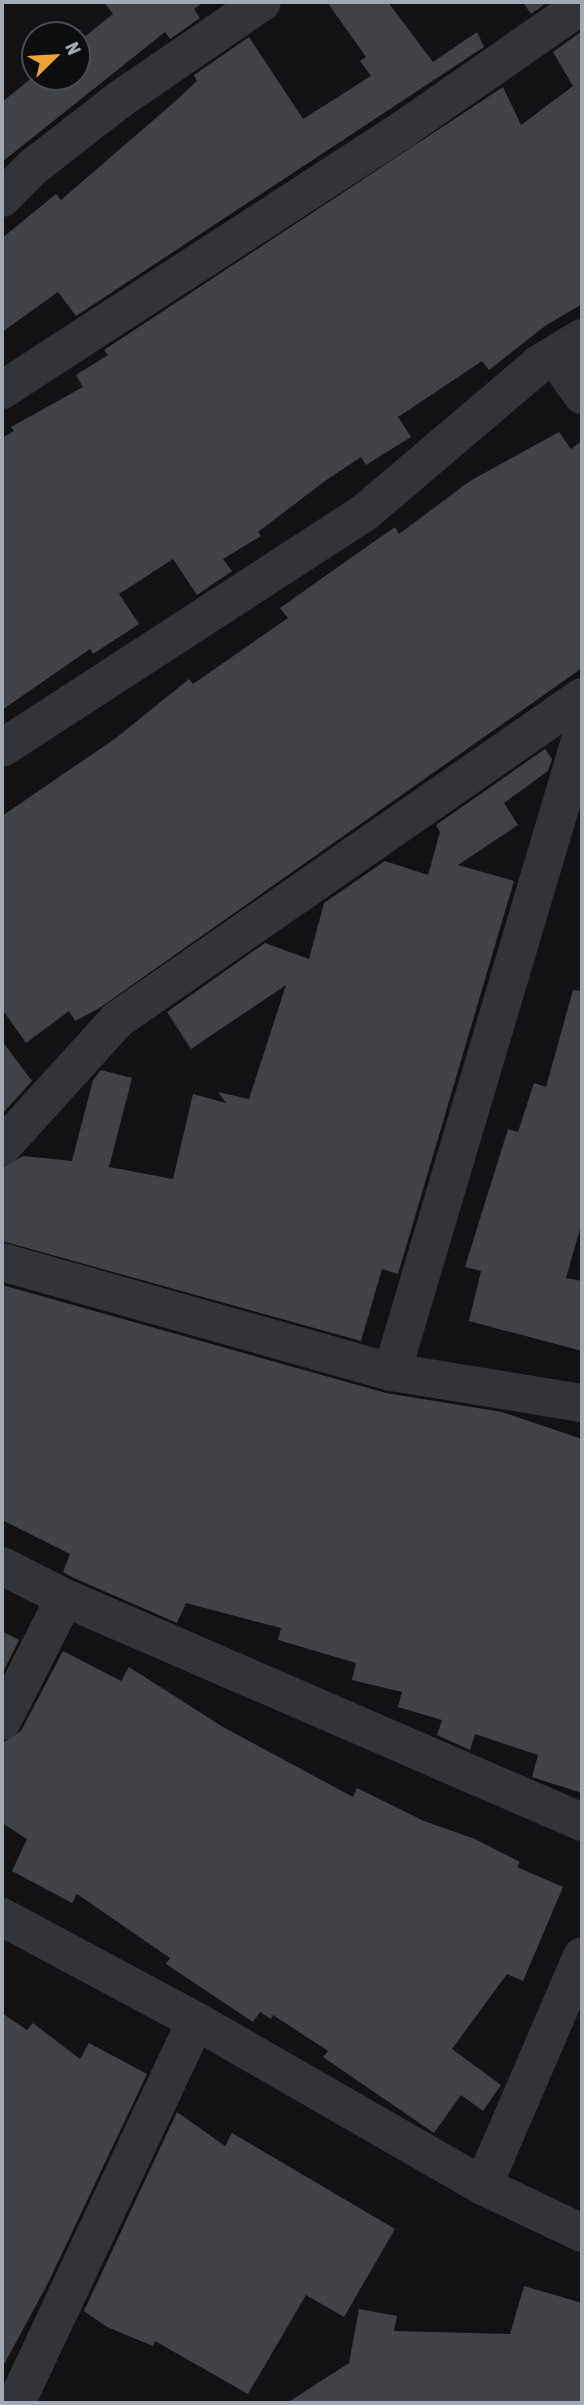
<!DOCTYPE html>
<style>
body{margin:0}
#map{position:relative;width:584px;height:2405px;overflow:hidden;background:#121214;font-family:"Asap Condensed",sans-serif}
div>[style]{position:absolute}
.building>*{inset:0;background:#414247}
.minor>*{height:38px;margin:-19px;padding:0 19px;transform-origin:19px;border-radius:19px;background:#333439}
span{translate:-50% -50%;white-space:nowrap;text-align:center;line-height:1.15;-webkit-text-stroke:6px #0d0d0f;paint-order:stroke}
.frame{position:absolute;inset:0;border:4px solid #a4aab4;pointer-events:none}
.north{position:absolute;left:21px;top:21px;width:70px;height:70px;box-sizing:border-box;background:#0d0d0f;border:2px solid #494c51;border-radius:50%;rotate:66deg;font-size:19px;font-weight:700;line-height:28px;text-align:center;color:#a4aab4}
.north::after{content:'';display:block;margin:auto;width:24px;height:32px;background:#eaa334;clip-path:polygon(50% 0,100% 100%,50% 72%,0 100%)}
</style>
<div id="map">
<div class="building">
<i style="clip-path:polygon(104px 2px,204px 2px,194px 9px,200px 18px,170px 39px,165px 32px,2px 162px,2px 102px,33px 77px,77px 77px,77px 43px,113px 14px)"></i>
<i style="clip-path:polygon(327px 2px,388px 2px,433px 62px,477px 32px,484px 47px,76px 316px,58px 292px,2px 332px,2px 238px,56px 194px,61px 200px,179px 98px,197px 81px,194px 75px,249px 37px,303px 119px,371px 76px,360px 61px,366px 57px)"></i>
<i style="clip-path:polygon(523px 2px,548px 2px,531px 14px)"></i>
<i style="clip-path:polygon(582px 31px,582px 304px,545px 326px,489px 370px,482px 361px,398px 417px,411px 437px,366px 465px,361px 457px,325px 481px,258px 532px,261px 536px,223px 559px,232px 571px,197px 595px,173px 559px,119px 594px,139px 624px,93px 654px,90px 649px,2px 710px,2px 438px,14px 431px,11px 427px,83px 387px,76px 375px,108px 355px,104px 350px,503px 87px,521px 125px,573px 86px,553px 52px)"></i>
<i style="clip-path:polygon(559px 432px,571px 449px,582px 441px,582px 668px,98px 1009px,75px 1021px,69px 1011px,26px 1043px,2px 1009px,2px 816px,116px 738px,189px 679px,193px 684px,288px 618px,280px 608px,379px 538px,395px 527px,399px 534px,470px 481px)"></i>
<i style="clip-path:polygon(545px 749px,552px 759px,548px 771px,504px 803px,518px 825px,458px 865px,514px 881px,398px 1274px,382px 1269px,361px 1341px,2px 1241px,2px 1168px,23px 1156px,72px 1161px,93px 1080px,101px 1070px,132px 1078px,109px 1167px,173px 1179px,193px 1094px,226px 1103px,218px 1092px,249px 1099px,286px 985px,191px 1049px,167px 1012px,265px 943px,309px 959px,324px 903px,385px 861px,428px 875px,440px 832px,436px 825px)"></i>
<i style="clip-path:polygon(573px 990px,582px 991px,582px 1222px,566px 1278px,582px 1281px,582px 1351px,469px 1321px,481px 1271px,465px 1267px,508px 1129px,518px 1132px,534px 1083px,546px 1087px)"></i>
<i style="clip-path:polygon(2px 1041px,32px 1081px,2px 1114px)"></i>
<i style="clip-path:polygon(2px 1285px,386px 1393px,502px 1412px,582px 1439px,582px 1793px,532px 1777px,538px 1755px,475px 1734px,470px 1750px,437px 1735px,442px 1720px,398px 1707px,402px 1692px,352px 1680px,356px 1663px,278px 1640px,281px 1628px,186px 1603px,177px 1623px,74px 1578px,63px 1572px,70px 1554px,2px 1520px)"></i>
<i style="clip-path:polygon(2px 1631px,19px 1640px,2px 1674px)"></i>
<i style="clip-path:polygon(63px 1651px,121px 1681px,129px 1667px,223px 1727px,353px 1797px,357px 1788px,424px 1821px,475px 1839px,520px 1862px,517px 1867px,563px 1887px,523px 1981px,507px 1974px,452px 2049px,501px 2085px,483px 2111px,461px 2095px,434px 2133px,323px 2057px,328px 2051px,273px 2015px,271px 2019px,260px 2012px,253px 2022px,166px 1964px,170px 1958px,77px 1894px,72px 1903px,12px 1871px,27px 1839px,2px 1823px,2px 1743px,21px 1731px)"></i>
<i style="clip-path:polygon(2px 2013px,27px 2030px,33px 2023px,80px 2059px,89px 2043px,147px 2074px,47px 2285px,2px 2368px)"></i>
<i style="clip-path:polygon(177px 2112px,225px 2146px,232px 2133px,395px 2229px,344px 2317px,306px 2295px,248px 2394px,155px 2341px,153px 2346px,107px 2327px,84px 2311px)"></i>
<i style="clip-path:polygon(524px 2286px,582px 2303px,582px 2403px,287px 2403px,349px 2363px,359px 2309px,397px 2316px,394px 2331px,510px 2334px)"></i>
</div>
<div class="minor">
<i style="left:2px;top:198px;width:44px;rotate:-45deg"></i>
<i style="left:33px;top:167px;width:109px;rotate:-37.9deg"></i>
<i style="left:119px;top:100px;width:173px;rotate:-34.4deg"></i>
<i style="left:554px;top:355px;width:49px;rotate:55deg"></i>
<i style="left:2px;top:390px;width:481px;rotate:-33deg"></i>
<i style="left:405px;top:128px;width:216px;rotate:-34.8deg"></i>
<i style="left:2px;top:748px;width:430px;rotate:-33deg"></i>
<i style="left:363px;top:514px;width:231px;rotate:-40.4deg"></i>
<i style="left:539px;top:364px;width:50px;rotate:-31.2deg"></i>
<i style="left:2px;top:1147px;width:171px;rotate:-47.8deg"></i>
<i style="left:117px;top:1020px;width:566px;rotate:-34.78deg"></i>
<i style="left:2px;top:1262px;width:405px;rotate:15.8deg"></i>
<i style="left:392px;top:1372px;width:193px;rotate:9.3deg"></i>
<i style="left:392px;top:1372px;width:666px;rotate:-73.42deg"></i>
<i style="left:2px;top:1566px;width:71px;rotate:26.9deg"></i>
<i style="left:65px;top:1598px;width:563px;rotate:23.43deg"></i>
<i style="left:2px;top:1721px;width:138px;rotate:-62.9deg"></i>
<i style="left:2px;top:1917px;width:220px;rotate:28.2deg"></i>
<i style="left:196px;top:2021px;width:331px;rotate:29.9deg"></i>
<i style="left:483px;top:2186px;width:110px;rotate:25.4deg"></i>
<i style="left:483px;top:2186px;width:250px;rotate:-66.7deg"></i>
<i style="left:16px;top:2403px;width:422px;rotate:-64.8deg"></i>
</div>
<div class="frame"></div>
<div class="north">N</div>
</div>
